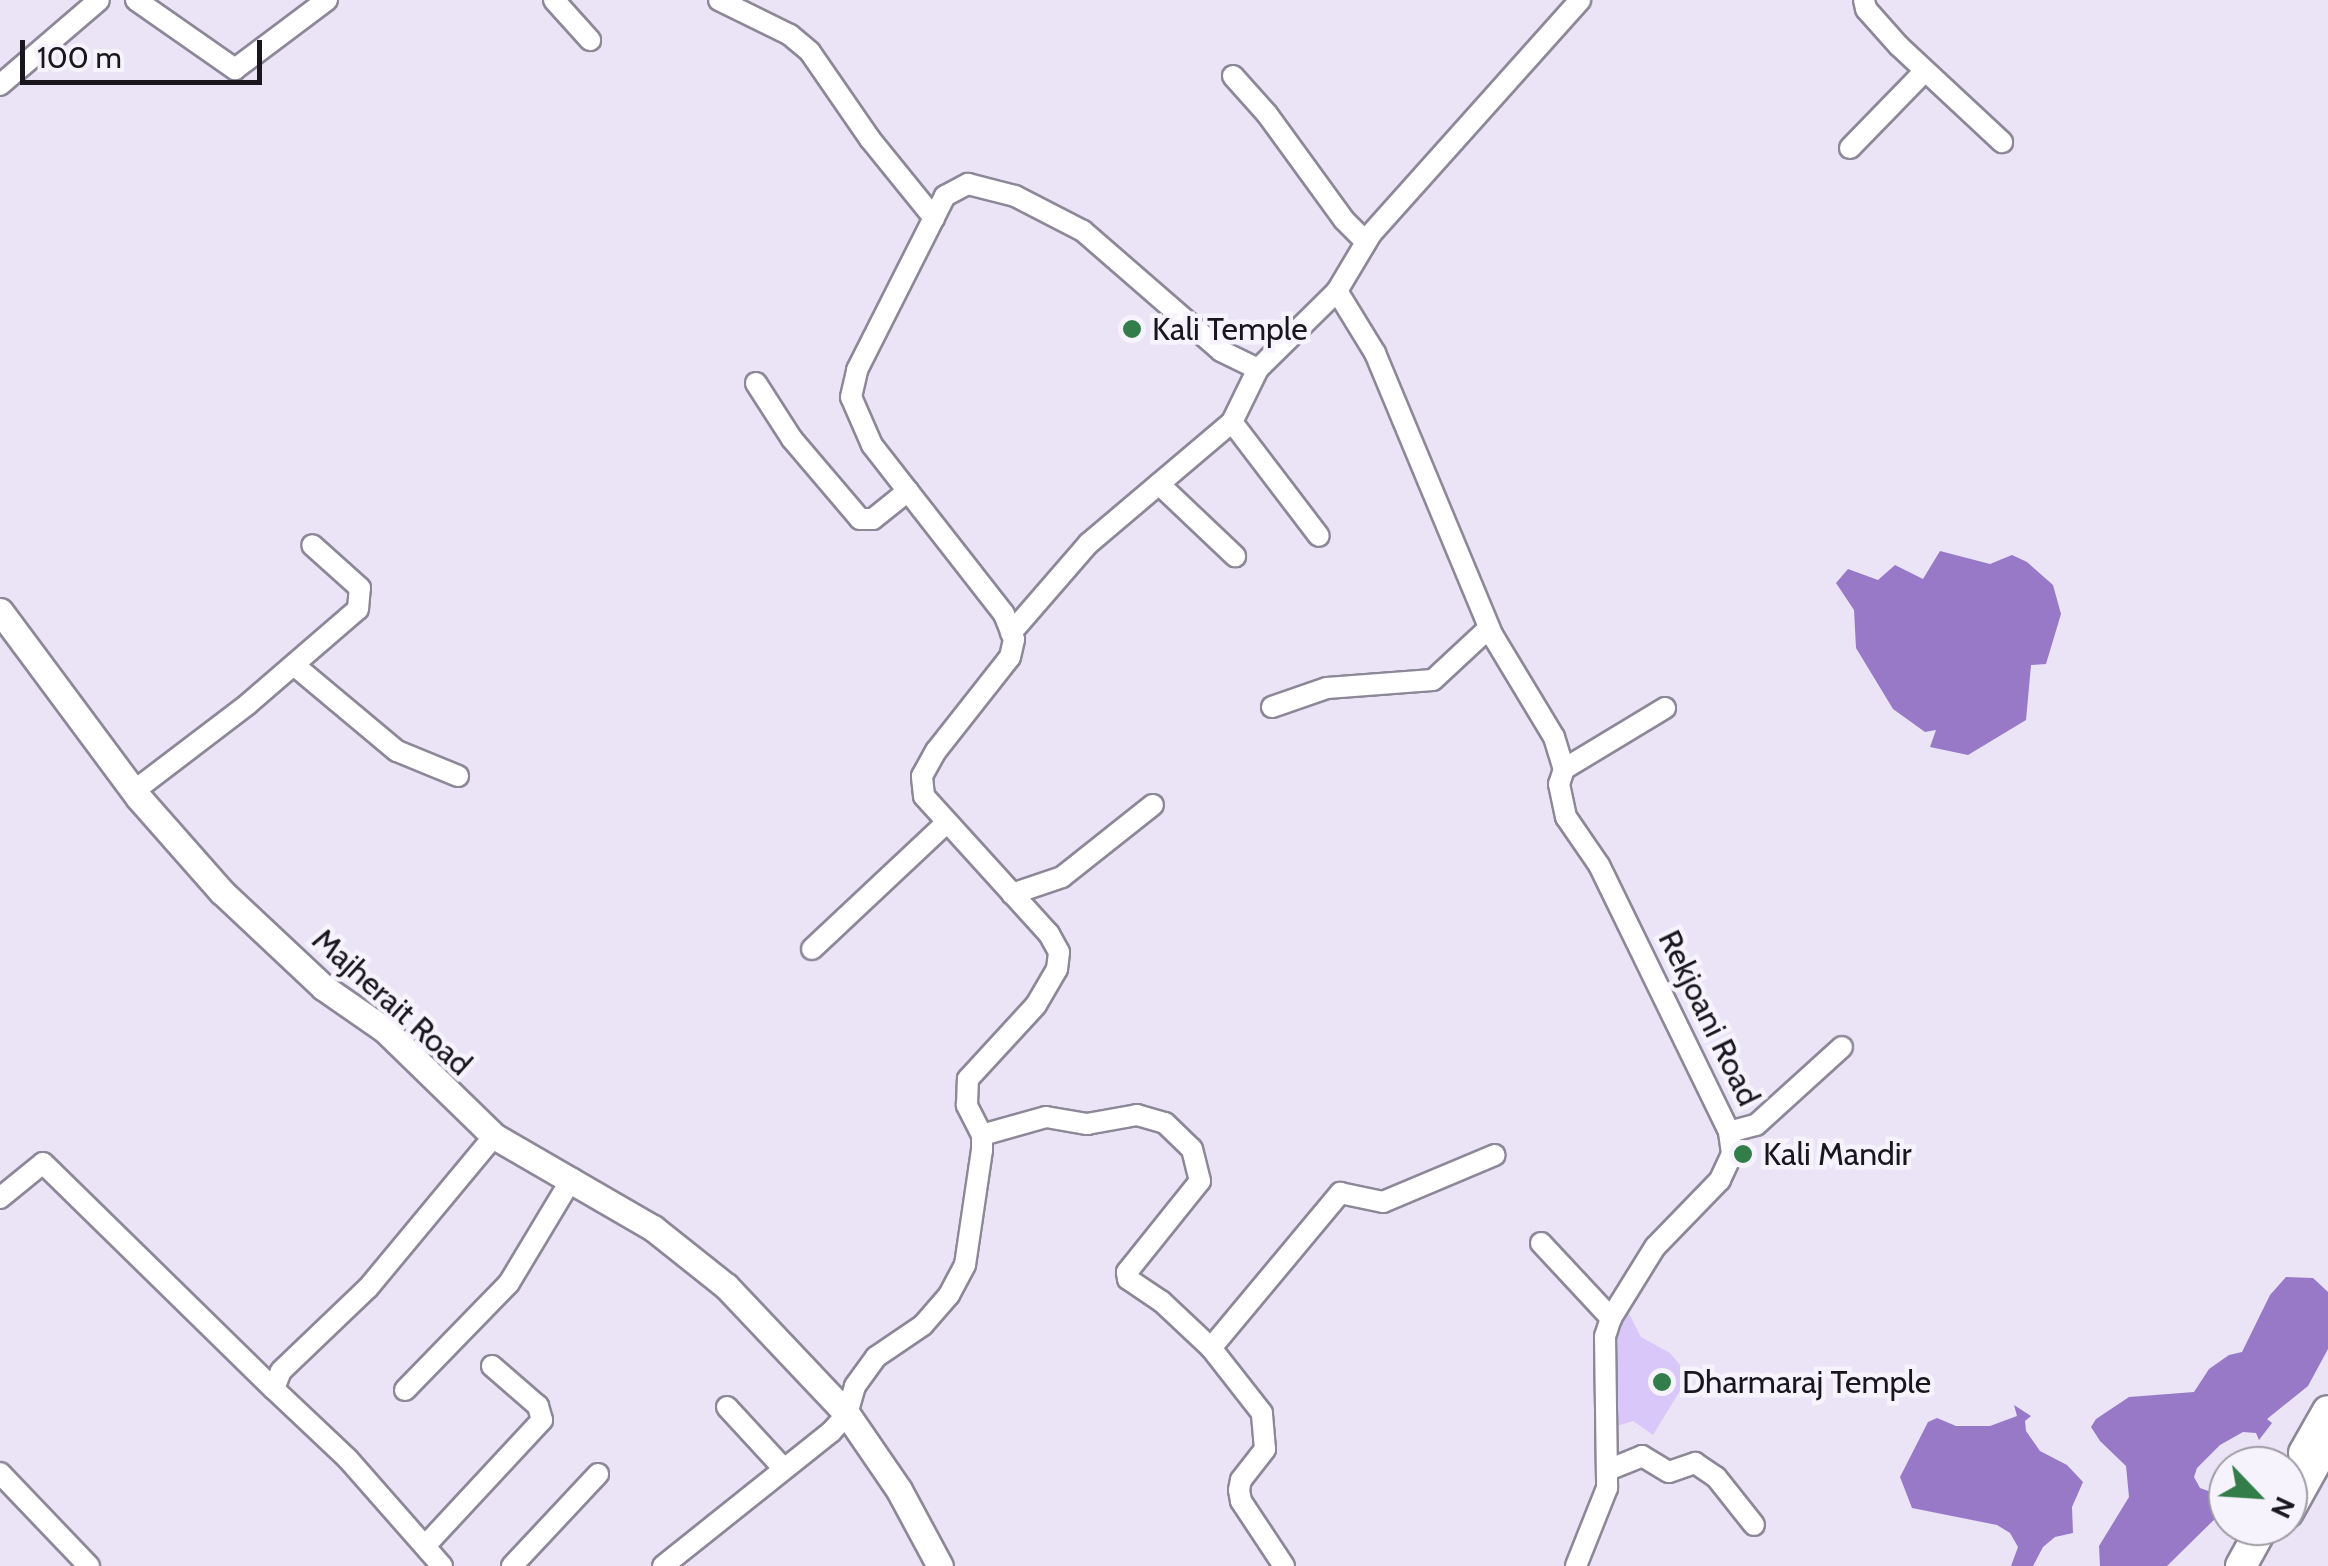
<!DOCTYPE html>
<style>
body{margin:0}
#map{position:relative;width:2328px;height:1566px;overflow:hidden;background:#eae4f6;font-family:Cabin,sans-serif}
div>[style]{position:absolute}
.green>*{inset:0;background:#d9c7fa}
.water>*{inset:0;background:#9879c8}
.roads{filter:drop-shadow(2px 0 #8d8898) drop-shadow(-2px 0 #8d8898) drop-shadow(0 2px #8d8898) drop-shadow(0 -2px #8d8898)}
.minor>*{height:20px;margin:-10px;padding:0 10px;transform-origin:10px;border-radius:10px;background:#fff}
.tertiary>*{height:25px;margin:-12.5px;padding:0 12.5px;transform-origin:12.5px;border-radius:12.5px;background:#fff}
.primary>*{height:30px;margin:-15px;padding:0 15px;transform-origin:15px;border-radius:15px;background:#fff}
.dots>*{width:28px;height:28px;translate:-50% -50%;box-sizing:border-box;border:5px solid #f6f3fd;border-radius:50%}
span{translate:-50% -50%;white-space:nowrap;text-align:center;line-height:1.15;-webkit-text-stroke:9px #f6f3fd;paint-order:stroke}
.poi-label{font-size:32px;color:#19171d}
.left{translate:0 -50%;text-align:left}
.street-label{font-size:32px;color:#19171d}
.north{position:absolute;left:2208px;top:1446px;width:100px;height:100px;box-sizing:border-box;background:#f6f3fd;border:2px solid #9e9ba3;border-radius:50%;rotate:115deg;font-size:28px;font-weight:700;line-height:40px;text-align:center;color:#19171d}
.north::after{content:'';display:block;margin:auto;width:35px;height:45px;background:#337d4b;clip-path:polygon(50% 0,100% 100%,50% 72%,0 100%)}
.scale{position:absolute;left:20px;top:40px;width:242px;height:45px;box-sizing:border-box;border:5px solid #19171d;border-top:0;padding-left:12px;font-size:30px;line-height:35px;white-space:nowrap;color:#19171d;-webkit-text-stroke:8px #f6f3fd;paint-order:stroke}
</style>
<div id="map">
<div class="green">
<i style="clip-path:polygon(1621px 1298px,1641px 1337px,1670px 1353px,1689px 1376px,1653px 1435px,1633px 1421px,1604px 1430px,1605px 1336px)"></i>
</div>
<div class="water">
<i style="clip-path:polygon(1940px 551px,1990px 564px,2012px 555px,2027px 562px,2053px 585px,2061px 614px,2046px 664px,2031px 665px,2026px 720px,1968px 755px,1930px 747px,1936px 730px,1925px 732px,1893px 709px,1856px 648px,1854px 610px,1836px 583px,1848px 569px,1878px 580px,1895px 565px,1923px 579px)"></i>
<i style="clip-path:polygon(2286px 1277px,2313px 1278px,2328px 1292px,2328px 1349px,2308px 1386px,2267px 1419px,2272px 1423px,2259px 1440px,2256px 1433px,2243px 1432px,2220px 1445px,2197px 1468px,2194px 1477px,2200px 1488px,2228px 1498px,2228px 1506px,2167px 1566px,2100px 1566px,2099px 1546px,2129px 1497px,2126px 1466px,2100px 1441px,2091px 1427px,2096px 1419px,2129px 1397px,2194px 1392px,2209px 1369px,2229px 1355px,2242px 1352px,2270px 1295px)"></i>
<i style="clip-path:polygon(2014px 1405px,2031px 1416px,2025px 1421px,2026px 1431px,2040px 1451px,2067px 1465px,2083px 1482px,2072px 1507px,2073px 1533px,2055px 1537px,2043px 1547px,2033px 1566px,2011px 1566px,2018px 1547px,2010px 1533px,1997px 1525px,1912px 1508px,1900px 1477px,1928px 1422px,1937px 1418px,1956px 1426px,1990px 1426px,2017px 1416px)"></i>
</div>
<div class="roads">
<div class="minor">
<i style="left:136px;top:0;width:121px;rotate:34.9deg"></i>
<i style="left:235px;top:69px;width:115px;rotate:-36.9deg"></i>
<i style="left:554px;top:0;width:54px;rotate:48deg"></i>
<i style="left:719px;top:0;width:79px;rotate:26.2deg"></i>
<i style="left:790px;top:35px;width:26px;rotate:40deg"></i>
<i style="left:810px;top:52px;width:106px;rotate:55.4deg"></i>
<i style="left:870px;top:139px;width:102px;rotate:51deg"></i>
<i style="left:1864px;top:0;width:9px;rotate:77deg"></i>
<i style="left:1866px;top:9px;width:50px;rotate:48.3deg"></i>
<i style="left:1899px;top:46px;width:141px;rotate:43deg"></i>
<i style="left:1233px;top:76px;width:51px;rotate:48.2deg"></i>
<i style="left:1267px;top:114px;width:131px;rotate:54deg"></i>
<i style="left:1344px;top:220px;width:31px;rotate:45deg"></i>
<i style="left:0;top:85px;width:130px;rotate:-40.6deg"></i>
<i style="left:1850px;top:148px;width:106px;rotate:-45.8deg"></i>
<i style="left:1337px;top:291px;width:73px;rotate:58.5deg"></i>
<i style="left:1375px;top:353px;width:307px;rotate:67.4deg"></i>
<i style="left:1493px;top:636px;width:118px;rotate:58.9deg"></i>
<i style="left:1554px;top:737px;width:34px;rotate:73deg"></i>
<i style="left:756px;top:383px;width:67px;rotate:57.3deg"></i>
<i style="left:792px;top:439px;width:105px;rotate:49.6deg"></i>
<i style="left:860px;top:519px;width:13px"></i>
<i style="left:873px;top:519px;width:45px;rotate:-38.7deg"></i>
<i style="left:1232px;top:422px;width:143px;rotate:52.7deg"></i>
<i style="left:1159px;top:484px;width:105px;rotate:43.5deg"></i>
<i style="left:1011px;top:633px;width:118px;rotate:-49.1deg"></i>
<i style="left:1088px;top:544px;width:189px;rotate:-40.3deg"></i>
<i style="left:1232px;top:422px;width:59px;rotate:-63.9deg"></i>
<i style="left:1258px;top:369px;width:111px;rotate:-44.6deg"></i>
<i style="left:1337px;top:291px;width:66px;rotate:-59.2deg"></i>
<i style="left:1371px;top:234px;width:314px;rotate:-48.2deg"></i>
<i style="left:294px;top:665px;width:134px;rotate:39.9deg"></i>
<i style="left:397px;top:751px;width:66px;rotate:22.3deg"></i>
<i style="left:1272px;top:707px;width:58px;rotate:-19.1deg"></i>
<i style="left:1327px;top:688px;width:106px;rotate:-4.3deg"></i>
<i style="left:1433px;top:680px;width:76px;rotate:-42.9deg"></i>
<i style="left:1564px;top:769px;width:16px;rotate:108deg"></i>
<i style="left:1559px;top:784px;width:34px;rotate:78deg"></i>
<i style="left:1566px;top:817px;width:58px;rotate:55.5deg"></i>
<i style="left:1599px;top:865px;width:297px;rotate:64deg"></i>
<i style="left:1729px;top:1132px;width:22px;rotate:82deg"></i>
<i style="left:1732px;top:1154px;width:29px;rotate:115deg"></i>
<i style="left:1720px;top:1180px;width:93px;rotate:134.1deg"></i>
<i style="left:1655px;top:1247px;width:84px;rotate:121.8deg"></i>
<i style="left:1611px;top:1318px;width:19px;rotate:108deg"></i>
<i style="left:1605px;top:1336px;width:152px;rotate:89.2deg"></i>
<i style="left:1607px;top:1488px;width:84px;rotate:111.7deg"></i>
<i style="left:1564px;top:769px;width:118px;rotate:-31.1deg"></i>
<i style="left:134px;top:791px;width:143px;rotate:-37.3deg"></i>
<i style="left:248px;top:704px;width:145px;rotate:-40.8deg"></i>
<i style="left:358px;top:609px;width:21px;rotate:-85deg"></i>
<i style="left:360px;top:588px;width:64px;rotate:-138.1deg"></i>
<i style="left:1012px;top:894px;width:53px;rotate:-18.8deg"></i>
<i style="left:1062px;top:877px;width:116px;rotate:-38.4deg"></i>
<i style="left:812px;top:949px;width:184px;rotate:-43.2deg"></i>
<i style="left:1729px;top:1132px;width:28px;rotate:-15deg"></i>
<i style="left:1756px;top:1125px;width:116px;rotate:-42.2deg"></i>
<i style="left:982px;top:1135px;width:66px;rotate:-15.7deg"></i>
<i style="left:1046px;top:1117px;width:42px;rotate:9.7deg"></i>
<i style="left:1087px;top:1124px;width:51px;rotate:-10.2deg"></i>
<i style="left:1137px;top:1115px;width:29px;rotate:16deg"></i>
<i style="left:1165px;top:1123px;width:37px;rotate:44deg"></i>
<i style="left:1192px;top:1149px;width:33px;rotate:76deg"></i>
<i style="left:1200px;top:1181px;width:117px;rotate:128.7deg"></i>
<i style="left:1127px;top:1272px;width:7px;rotate:82deg"></i>
<i style="left:1128px;top:1279px;width:40px;rotate:34deg"></i>
<i style="left:1161px;top:1301px;width:69px;rotate:43.2deg"></i>
<i style="left:0;top:1198px;width:55px;rotate:-39.1deg"></i>
<i style="left:43px;top:1163px;width:323px;rotate:44.4deg"></i>
<i style="left:1541px;top:1243px;width:103px;rotate:47deg"></i>
<i style="left:405px;top:1390px;width:149px;rotate:-45.8deg"></i>
<i style="left:509px;top:1283px;width:122px;rotate:-59deg"></i>
<i style="left:727px;top:1407px;width:84px;rotate:47.4deg"></i>
<i style="left:1608px;top:1470px;width:37px;rotate:-22deg"></i>
<i style="left:1642px;top:1456px;width:31px;rotate:31deg"></i>
<i style="left:1669px;top:1472px;width:28px;rotate:-19deg"></i>
<i style="left:1695px;top:1463px;width:25px;rotate:34deg"></i>
<i style="left:1716px;top:1477px;width:61px;rotate:51.6deg"></i>
<i style="left:0;top:1473px;width:129px;rotate:46.3deg"></i>
<i style="left:425px;top:1546px;width:172px;rotate:-47.1deg"></i>
<i style="left:542px;top:1420px;width:15px;rotate:-106deg"></i>
<i style="left:538px;top:1406px;width:61px;rotate:-139deg"></i>
<i style="left:442px;top:1566px;width:142px;rotate:-131.3deg"></i>
<i style="left:348px;top:1459px;width:102px;rotate:-136.6deg"></i>
<i style="left:274px;top:1389px;width:19px;rotate:-69deg"></i>
<i style="left:281px;top:1371px;width:120px;rotate:-43.7deg"></i>
<i style="left:368px;top:1288px;width:197px;rotate:-50.3deg"></i>
<i style="left:512px;top:1566px;width:126px;rotate:-46.9deg"></i>
<i style="left:663px;top:1566px;width:215px;rotate:-38.6deg"></i>
<i style="left:831px;top:1432px;width:24px;rotate:-48deg"></i>
<i style="left:847px;top:1414px;width:29px;rotate:-74deg"></i>
<i style="left:855px;top:1386px;width:36px;rotate:-54deg"></i>
<i style="left:876px;top:1357px;width:57px;rotate:-34.2deg"></i>
<i style="left:923px;top:1325px;width:40px;rotate:-49deg"></i>
<i style="left:949px;top:1295px;width:34px;rotate:-62deg"></i>
<i style="left:965px;top:1265px;width:116px;rotate:-81.6deg"></i>
<i style="left:982px;top:1150px;width:15px;rotate:-90deg"></i>
<i style="left:982px;top:1135px;width:34px;rotate:-117deg"></i>
<i style="left:967px;top:1105px;width:26px;rotate:-88deg"></i>
<i style="left:968px;top:1079px;width:100px;rotate:-47.4deg"></i>
<i style="left:1036px;top:1005px;width:42px;rotate:-59.7deg"></i>
<i style="left:1057px;top:969px;width:17px;rotate:-83deg"></i>
<i style="left:1059px;top:952px;width:21px;rotate:-119deg"></i>
<i style="left:1049px;top:934px;width:186px;rotate:-132.2deg"></i>
<i style="left:924px;top:796px;width:20px;rotate:-96deg"></i>
<i style="left:922px;top:776px;width:29px;rotate:-61deg"></i>
<i style="left:936px;top:751px;width:120px;rotate:-51.8deg"></i>
<i style="left:1010px;top:657px;width:18px;rotate:-77deg"></i>
<i style="left:1014px;top:639px;width:27px;rotate:-112deg"></i>
<i style="left:1004px;top:614px;width:214px;rotate:-128deg"></i>
<i style="left:872px;top:445px;width:52px;rotate:-113.6deg"></i>
<i style="left:851px;top:397px;width:28px;rotate:-77deg"></i>
<i style="left:857px;top:370px;width:195px;rotate:-63.2deg"></i>
<i style="left:945px;top:196px;width:26px;rotate:-28deg"></i>
<i style="left:968px;top:184px;width:49px;rotate:14.3deg"></i>
<i style="left:1015px;top:196px;width:76px;rotate:27.2deg"></i>
<i style="left:1083px;top:231px;width:183px;rotate:41deg"></i>
<i style="left:1221px;top:351px;width:41px;rotate:25.9deg"></i>
<i style="left:1284px;top:1566px;width:78px;rotate:-123.5deg"></i>
<i style="left:1241px;top:1501px;width:11px;rotate:-100deg"></i>
<i style="left:1239px;top:1490px;width:10px;rotate:-79deg"></i>
<i style="left:1241px;top:1480px;width:39px;rotate:-52deg"></i>
<i style="left:1265px;top:1449px;width:36px;rotate:-95deg"></i>
<i style="left:1262px;top:1413px;width:83px;rotate:-128.1deg"></i>
<i style="left:1211px;top:1348px;width:202px;rotate:-50.2deg"></i>
<i style="left:1340px;top:1193px;width:44px;rotate:11.8deg"></i>
<i style="left:1383px;top:1202px;width:121px;rotate:-22.8deg"></i>
</div>
<div class="tertiary">
<i style="left:0;top:611px;width:233px;rotate:53.4deg"></i>
<i style="left:139px;top:798px;width:125px;rotate:48.6deg"></i>
<i style="left:222px;top:892px;width:139px;rotate:43.2deg"></i>
<i style="left:323px;top:987px;width:75px;rotate:34.7deg"></i>
<i style="left:385px;top:1030px;width:152px;rotate:44.2deg"></i>
<i style="left:494px;top:1136px;width:184px;rotate:30.1deg"></i>
<i style="left:653px;top:1228px;width:93px;rotate:38.5deg"></i>
<i style="left:726px;top:1286px;width:176px;rotate:46.6deg"></i>
<i style="left:847px;top:1414px;width:92px;rotate:55.6deg"></i>
<i style="left:899px;top:1490px;width:86px;rotate:61.7deg"></i>
</div>
<div class="primary">
<i style="left:2304px;top:1453px;width:48px;rotate:-60.3deg"></i>
<i style="left:2288px;top:1512px;width:82px;rotate:-60.9deg"></i>
<i style="left:2241px;top:1566px;width:46px;rotate:-61.2deg"></i>
</div>
</div>
<div class="dots">
<i style="left:1132px;top:329px;background:#337d4b"></i>
<i style="left:1743px;top:1154px;background:#337d4b"></i>
<i style="left:1662px;top:1382px;background:#337d4b"></i>
</div>
<div class="poi-label">
<span class="left" style="left:1152px;top:329px">Kali Temple</span>
<span class="left" style="left:1763px;top:1154px">Kali Mandir</span>
<span class="left" style="left:1682px;top:1382px">Dharmaraj Temple</span>
</div>
<div class="street-label">
<span style="left:392px;top:1002px;rotate:42deg">Majherait Road</span>
<span style="left:1709px;top:1018px;rotate:64deg">Rekjoani Road</span>
</div>
<div class="north">N</div>
<div class="scale">100 m</div>
</div>
